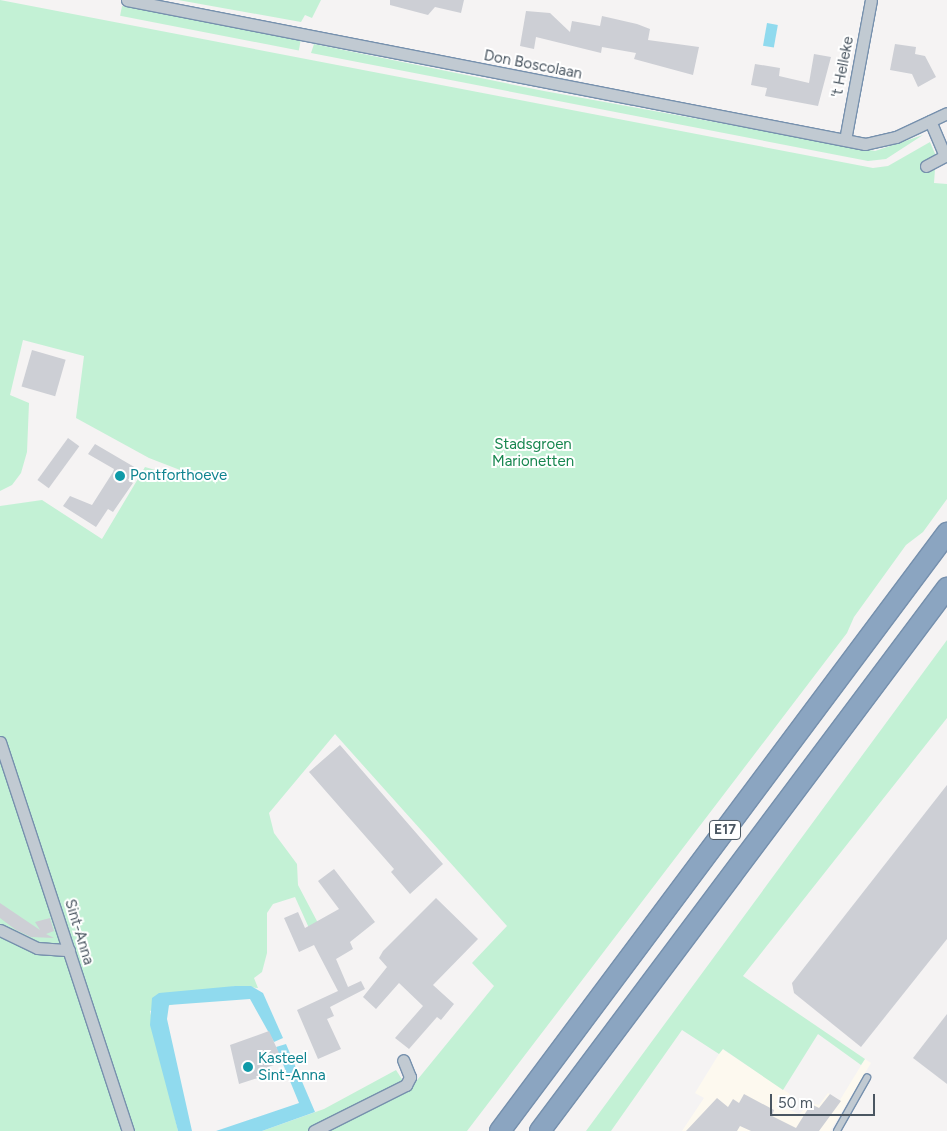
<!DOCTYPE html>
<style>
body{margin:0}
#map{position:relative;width:947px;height:1131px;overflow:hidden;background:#f5f3f3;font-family:Figtree,sans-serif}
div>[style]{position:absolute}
.commercial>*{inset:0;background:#fdf9ef}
.green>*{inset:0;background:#c3f1d5;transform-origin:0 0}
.water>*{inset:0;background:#90daee;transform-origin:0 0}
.building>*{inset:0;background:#cdcfd5;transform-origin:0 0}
.roads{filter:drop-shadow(1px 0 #7690ad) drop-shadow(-1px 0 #7690ad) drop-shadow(0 1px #7690ad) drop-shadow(0 -1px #7690ad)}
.service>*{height:5.5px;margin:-2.75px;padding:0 2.75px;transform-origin:2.75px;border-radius:2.75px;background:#c1cad2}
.minor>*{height:11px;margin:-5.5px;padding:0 5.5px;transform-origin:5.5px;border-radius:5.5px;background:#c1cad2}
.motorway>*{height:20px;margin:-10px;padding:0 10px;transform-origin:10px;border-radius:10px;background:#8ba5c1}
.dots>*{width:14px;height:14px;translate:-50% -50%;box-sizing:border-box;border:2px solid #fff;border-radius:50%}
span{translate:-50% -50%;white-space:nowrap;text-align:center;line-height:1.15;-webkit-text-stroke:4px #fff;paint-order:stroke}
.shield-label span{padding:1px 4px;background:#fff;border:1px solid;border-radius:4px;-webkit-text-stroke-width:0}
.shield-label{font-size:14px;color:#4a5661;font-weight:700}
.street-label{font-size:15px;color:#4a5661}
.park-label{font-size:15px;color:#17864f}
.culture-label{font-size:15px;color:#0d838f}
.left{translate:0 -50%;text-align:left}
.scale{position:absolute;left:770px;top:1094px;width:105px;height:22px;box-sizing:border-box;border:2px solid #4a5661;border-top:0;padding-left:6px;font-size:15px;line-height:18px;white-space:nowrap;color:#4a5661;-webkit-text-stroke:4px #fff;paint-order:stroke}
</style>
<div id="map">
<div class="commercial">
<i style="clip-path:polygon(722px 1049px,790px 1094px,783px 1107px,799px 1114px,811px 1103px,819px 1105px,828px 1093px,840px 1100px,865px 1059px,871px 1063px,830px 1131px,682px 1131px,704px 1098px,695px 1093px)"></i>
</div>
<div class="green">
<i style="clip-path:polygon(0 0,873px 168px,888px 166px,930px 142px,936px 156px,934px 183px,947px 184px,947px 499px,923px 532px,906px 545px,854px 617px,847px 633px,467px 1131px,262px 1131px,324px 1109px,396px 1070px,409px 1090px,494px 986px,472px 963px,507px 926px,335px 734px,269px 813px,274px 833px,297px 864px,298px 885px,328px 942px,318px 948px,295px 897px,273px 904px,267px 913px,267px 953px,262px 972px,254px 978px,258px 988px,235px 986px,150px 1011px,178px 1131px,0 1131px,0 506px,42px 500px,102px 539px,145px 467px,176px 476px,180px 470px,149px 458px,76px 418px,84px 356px,23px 340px,10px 395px,29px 403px,27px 452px,21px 473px,12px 485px,0 491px)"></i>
<i style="clip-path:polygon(178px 0,321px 0,312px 18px,305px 15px,301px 22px)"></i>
<i style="left:122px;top:6px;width:182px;height:10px;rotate:11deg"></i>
<i style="clip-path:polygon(314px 44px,544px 91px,875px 151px,923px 135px,886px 159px,868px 161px,311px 53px)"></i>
<i style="clip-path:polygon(947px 640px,947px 718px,743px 976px,865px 1059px,861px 1065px,818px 1034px,783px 1090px,723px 1049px,719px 1054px,682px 1030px,611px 1131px,586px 1131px)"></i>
</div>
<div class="water">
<i style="left:767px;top:23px;width:11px;height:23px;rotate:10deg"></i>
<i style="clip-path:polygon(235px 986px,251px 986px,263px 993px,283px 1038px,274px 1042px,250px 999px,169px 1005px,167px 1019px,192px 1131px,178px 1131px,150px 1025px,152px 998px,159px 993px)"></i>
<i style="clip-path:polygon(286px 1044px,315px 1112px,262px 1131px,216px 1131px,299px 1103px,276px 1047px)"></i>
</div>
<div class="building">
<i style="clip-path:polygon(390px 0,464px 0,461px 13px,435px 7px,428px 15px,390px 5px)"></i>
<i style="clip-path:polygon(526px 11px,550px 13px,570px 32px,572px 21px,600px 26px,602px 16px,637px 24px,650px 29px,648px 40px,699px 47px,693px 75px,634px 59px,636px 53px,602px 47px,601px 53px,536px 37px,534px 49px,520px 46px)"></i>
<i style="clip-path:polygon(895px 44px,916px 47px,915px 54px,925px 56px,936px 77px,918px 87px,912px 74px,890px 70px)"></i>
<i style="clip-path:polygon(814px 54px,831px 57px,818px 106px,765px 96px,767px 88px,751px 85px,755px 64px,780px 68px,779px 76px,809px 83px)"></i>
<i style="left:32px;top:350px;width:35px;height:38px;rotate:16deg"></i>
<i style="left:68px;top:438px;width:14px;height:52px;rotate:36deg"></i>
<i style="clip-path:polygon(95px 444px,136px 468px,128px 480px,133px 483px,113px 512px,108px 509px,96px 527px,63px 506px,70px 496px,92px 505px,113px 472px,114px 469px,88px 454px)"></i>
<i style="clip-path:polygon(340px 745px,443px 864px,410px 894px,391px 872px,394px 869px,309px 772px)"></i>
<i style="clip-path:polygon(947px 785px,947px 939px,861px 1047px,794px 993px,792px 983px)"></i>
<i style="clip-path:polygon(334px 869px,375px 922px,350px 942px,353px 949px,336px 959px,348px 987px,361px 981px,365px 989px,330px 1007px,334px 1016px,327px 1019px,341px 1049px,318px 1059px,297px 1010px,338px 991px,314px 945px,299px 952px,284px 918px,298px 912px,305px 928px,339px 909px,318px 881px)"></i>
<i style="clip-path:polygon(436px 898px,478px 939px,433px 985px,454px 1004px,441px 1020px,437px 1017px,409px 1049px,395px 1038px,423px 1006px,399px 983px,376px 1009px,363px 997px,387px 967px,379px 958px,383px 951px)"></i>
<i style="clip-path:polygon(0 903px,40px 930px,35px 922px,50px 918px,54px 931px,46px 934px,54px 938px,31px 937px,16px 930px,0 918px)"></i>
<i style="clip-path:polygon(947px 1014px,947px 1084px,913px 1058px)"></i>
<i style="clip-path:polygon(269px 1031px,283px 1062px,262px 1069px,264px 1076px,239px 1084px,230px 1045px)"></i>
<i style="clip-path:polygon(744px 1094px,774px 1110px,772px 1116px,796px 1128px,811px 1104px,819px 1108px,830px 1094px,841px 1101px,819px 1131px,751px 1131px,740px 1126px,737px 1131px,686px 1131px,717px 1098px,728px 1107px,733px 1099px,739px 1103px)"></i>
</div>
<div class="roads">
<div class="service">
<i style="left:837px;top:1131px;width:61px;rotate:-60.5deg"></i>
</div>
<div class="minor">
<i style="left:127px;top:0;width:752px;rotate:11.04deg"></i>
<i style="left:865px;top:144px;width:32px;rotate:-13deg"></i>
<i style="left:896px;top:137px;width:56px;rotate:-25.2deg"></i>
<i style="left:845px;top:140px;width:142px;rotate:-79.5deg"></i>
<i style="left:926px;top:166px;width:21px;rotate:-28deg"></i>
<i style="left:945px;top:156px;width:38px;rotate:-113deg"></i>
<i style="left:0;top:742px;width:410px;rotate:71.8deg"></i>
<i style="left:0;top:930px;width:41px;rotate:25.9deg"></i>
<i style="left:37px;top:948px;width:32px;rotate:4deg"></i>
<i style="left:314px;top:1131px;width:103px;rotate:-26.6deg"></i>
<i style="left:406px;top:1085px;width:9px;rotate:-63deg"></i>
<i style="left:410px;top:1077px;width:18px;rotate:-112deg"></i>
</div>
<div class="motorway">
<i style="left:500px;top:1131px;width:747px;rotate:-53.22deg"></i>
<i style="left:540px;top:1131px;width:679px;rotate:-53.15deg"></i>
</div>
</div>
<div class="dots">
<i style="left:120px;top:476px;background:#0f9aa8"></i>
<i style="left:248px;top:1067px;background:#0f9aa8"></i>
</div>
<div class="shield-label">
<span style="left:725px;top:830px">E17</span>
</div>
<div class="street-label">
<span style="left:533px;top:65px;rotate:11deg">Don Boscolaan</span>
<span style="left:843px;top:67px;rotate:-79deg">'t Helleke</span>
<span style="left:79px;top:932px;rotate:73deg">Sint-Anna</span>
</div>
<div class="park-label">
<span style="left:533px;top:453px">Stadsgroen<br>Marionetten</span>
</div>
<div class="culture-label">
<span class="left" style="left:130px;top:476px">Pontforthoeve</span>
<span class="left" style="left:258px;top:1067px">Kasteel<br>Sint-Anna</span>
</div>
<div class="scale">50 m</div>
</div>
